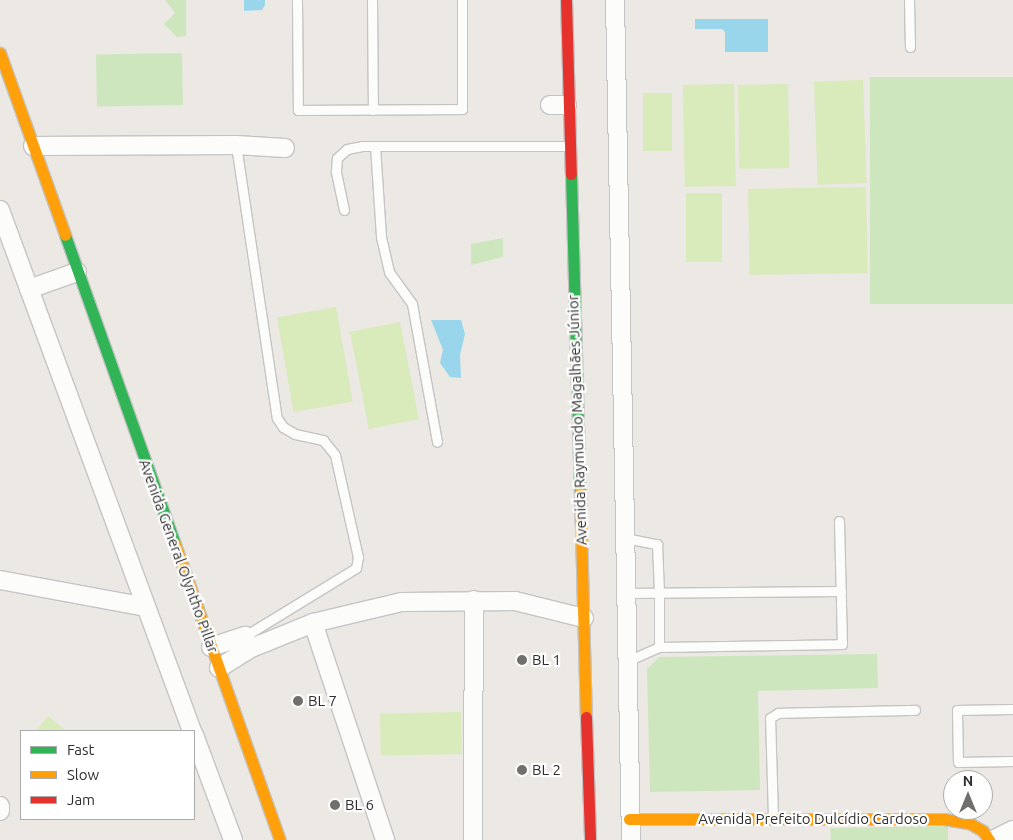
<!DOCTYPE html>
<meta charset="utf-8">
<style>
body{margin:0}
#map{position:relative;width:1013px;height:840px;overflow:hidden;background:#ece8e4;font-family:Ubuntu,sans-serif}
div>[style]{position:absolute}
.green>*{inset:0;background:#cee6be;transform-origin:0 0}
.pitch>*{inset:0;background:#d9eabb;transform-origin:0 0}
.water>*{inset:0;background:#99d6ec}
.roads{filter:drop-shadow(1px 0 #c5c4c5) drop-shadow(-1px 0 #c5c4c5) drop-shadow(0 1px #c5c4c5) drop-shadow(0 -1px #c5c4c5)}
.lane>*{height:9px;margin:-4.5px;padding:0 4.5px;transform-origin:4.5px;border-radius:4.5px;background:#fcfcfb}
.street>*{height:18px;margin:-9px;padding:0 9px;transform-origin:9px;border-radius:9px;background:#fcfcfb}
.fast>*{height:11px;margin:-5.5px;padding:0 5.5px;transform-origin:5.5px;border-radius:5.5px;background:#30b455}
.slow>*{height:11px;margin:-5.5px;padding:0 5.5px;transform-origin:5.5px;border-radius:5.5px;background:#ff9f0a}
.jam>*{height:11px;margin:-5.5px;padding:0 5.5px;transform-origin:5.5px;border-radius:5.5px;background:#e5322d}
.dots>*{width:14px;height:14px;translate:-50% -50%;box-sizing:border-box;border:2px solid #fff;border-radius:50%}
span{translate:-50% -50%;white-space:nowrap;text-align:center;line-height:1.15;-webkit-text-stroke:4.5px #fff;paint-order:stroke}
.street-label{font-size:15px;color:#2e2e2e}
.poi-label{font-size:15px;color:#2e2e2e}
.left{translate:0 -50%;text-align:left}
.legend{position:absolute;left:20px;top:730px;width:175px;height:90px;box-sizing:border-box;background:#fff;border:1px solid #ababab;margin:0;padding:6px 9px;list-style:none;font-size:15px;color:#2e2e2e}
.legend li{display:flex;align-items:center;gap:10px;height:25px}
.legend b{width:25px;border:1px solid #ababab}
.north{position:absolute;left:943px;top:770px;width:50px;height:50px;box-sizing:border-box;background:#fff;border:1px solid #ababab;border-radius:50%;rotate:0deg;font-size:14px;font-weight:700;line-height:20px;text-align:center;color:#2e2e2e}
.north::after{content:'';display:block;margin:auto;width:18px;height:22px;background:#706f6e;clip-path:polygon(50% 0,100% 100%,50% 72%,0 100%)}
</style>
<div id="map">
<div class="green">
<i style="clip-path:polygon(165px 0,186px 0,186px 36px,177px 37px,164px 24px,175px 13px)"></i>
<i style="left:182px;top:53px;width:52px;height:86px;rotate:89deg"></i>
<i style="left:1013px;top:77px;width:227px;height:143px;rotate:90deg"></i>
<i style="clip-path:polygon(503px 238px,503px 257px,471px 265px,471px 244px)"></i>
<i style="clip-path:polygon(877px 654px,878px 688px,758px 691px,760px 790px,650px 792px,647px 669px,659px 657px)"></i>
<i style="clip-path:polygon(948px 826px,948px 840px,831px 840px,830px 828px)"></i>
</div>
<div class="pitch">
<i style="left:863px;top:80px;width:103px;height:49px;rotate:88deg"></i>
<i style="left:734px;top:84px;width:102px;height:51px;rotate:89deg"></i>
<i style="left:788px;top:84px;width:84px;height:50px;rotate:89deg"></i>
<i style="left:672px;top:93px;width:58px;height:29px;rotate:90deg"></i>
<i style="left:866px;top:187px;width:86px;height:118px;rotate:89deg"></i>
<i style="left:686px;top:193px;width:36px;height:69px"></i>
<i style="left:336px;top:307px;width:96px;height:60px;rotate:80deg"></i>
<i style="left:400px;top:322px;width:99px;height:51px;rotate:79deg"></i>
<i style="left:461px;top:712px;width:42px;height:81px;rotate:89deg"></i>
<i style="clip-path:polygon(48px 716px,66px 731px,36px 731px)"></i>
</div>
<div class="water">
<i style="clip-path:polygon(244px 0,265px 0,265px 5px,262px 10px,244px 11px)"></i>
<i style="clip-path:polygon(695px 19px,768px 19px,768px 52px,725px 52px,725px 32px,722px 29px,695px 29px)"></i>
<i style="clip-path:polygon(431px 320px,461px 320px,465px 334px,460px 355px,461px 378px,450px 377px,440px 363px,443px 350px)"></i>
</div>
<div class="roads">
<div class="lane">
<i style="left:297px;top:0;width:110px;rotate:89.5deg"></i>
<i style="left:298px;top:110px;width:164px;rotate:-0.3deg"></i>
<i style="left:462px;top:109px;width:109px;rotate:-90deg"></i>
<i style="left:372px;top:0;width:110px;rotate:89.5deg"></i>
<i style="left:909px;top:0;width:47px;rotate:88.8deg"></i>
<i style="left:236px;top:145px;width:276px;rotate:81.5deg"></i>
<i style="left:277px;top:418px;width:11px;rotate:56deg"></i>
<i style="left:283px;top:427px;width:14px;rotate:30deg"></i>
<i style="left:295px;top:434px;width:29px;rotate:12deg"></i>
<i style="left:323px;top:440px;width:19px;rotate:51deg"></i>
<i style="left:335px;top:455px;width:105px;rotate:77.3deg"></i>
<i style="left:358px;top:557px;width:11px;rotate:100deg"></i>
<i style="left:356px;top:568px;width:130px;rotate:148.5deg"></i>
<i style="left:375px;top:146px;width:91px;rotate:86.2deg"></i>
<i style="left:381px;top:237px;width:36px;rotate:77deg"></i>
<i style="left:389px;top:272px;width:39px;rotate:54deg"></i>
<i style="left:412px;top:304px;width:140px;rotate:79.7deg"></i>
<i style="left:344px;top:210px;width:40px;rotate:-102deg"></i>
<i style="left:336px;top:171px;width:13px;rotate:-86deg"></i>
<i style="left:337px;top:158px;width:13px;rotate:-42deg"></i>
<i style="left:347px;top:149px;width:15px;rotate:-11deg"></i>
<i style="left:362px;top:146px;width:207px"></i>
<i style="left:625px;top:538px;width:33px;rotate:11deg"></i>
<i style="left:657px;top:544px;width:48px;rotate:87.6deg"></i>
<i style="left:659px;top:592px;width:55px;rotate:90deg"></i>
<i style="left:659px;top:647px;width:35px;rotate:156deg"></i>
<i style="left:625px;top:593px;width:216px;rotate:-0.5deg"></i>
<i style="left:659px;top:647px;width:183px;rotate:-0.9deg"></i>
<i style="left:842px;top:644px;width:123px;rotate:-91.4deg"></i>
<i style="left:1013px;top:709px;width:56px;rotate:179deg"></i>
<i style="left:957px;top:710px;width:52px;rotate:88.9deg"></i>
<i style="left:958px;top:762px;width:55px;rotate:-1deg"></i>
<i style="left:773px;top:817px;width:99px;rotate:-91.7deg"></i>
<i style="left:770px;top:718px;width:9px;rotate:-32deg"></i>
<i style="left:778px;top:713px;width:137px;rotate:-1.3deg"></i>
</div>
<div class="street">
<i style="left:615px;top:0;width:840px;rotate:88.91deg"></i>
<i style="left:550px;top:105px;width:17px"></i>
<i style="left:33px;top:146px;width:203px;rotate:-0.3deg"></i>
<i style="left:236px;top:145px;width:49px;rotate:3.5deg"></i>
<i style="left:0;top:210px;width:555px;rotate:69.77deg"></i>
<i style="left:29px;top:289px;width:51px;rotate:-19.5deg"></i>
<i style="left:0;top:580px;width:148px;rotate:10.5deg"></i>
<i style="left:313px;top:623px;width:229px;rotate:71.6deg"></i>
<i style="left:211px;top:647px;width:36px;rotate:-18deg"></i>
<i style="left:219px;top:668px;width:36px;rotate:-32deg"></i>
<i style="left:249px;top:649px;width:69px;rotate:-22.1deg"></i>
<i style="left:313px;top:623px;width:91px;rotate:-13.3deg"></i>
<i style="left:402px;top:602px;width:113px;rotate:-0.5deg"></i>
<i style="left:515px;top:601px;width:71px;rotate:13.8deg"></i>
<i style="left:194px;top:735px;width:112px;rotate:69.6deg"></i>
<i style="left:0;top:806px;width:5px;rotate:90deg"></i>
<i style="left:473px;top:840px;width:240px;rotate:-89.8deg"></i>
<i style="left:993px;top:840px;width:22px;rotate:-27deg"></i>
</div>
<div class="fast">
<i style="left:571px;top:174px;width:318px;rotate:88.4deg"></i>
<i style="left:65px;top:235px;width:328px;rotate:70.4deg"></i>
</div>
<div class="slow">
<i style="left:0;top:53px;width:193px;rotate:70.3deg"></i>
<i style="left:580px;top:492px;width:225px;rotate:88.5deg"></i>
<i style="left:175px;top:544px;width:314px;rotate:70.5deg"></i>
<i style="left:629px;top:819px;width:315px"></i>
<i style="left:944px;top:819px;width:27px;rotate:10deg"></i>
<i style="left:971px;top:824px;width:14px;rotate:30deg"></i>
<i style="left:983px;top:831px;width:11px;rotate:56deg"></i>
</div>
<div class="jam">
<i style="left:566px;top:0;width:174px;rotate:88.4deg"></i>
<i style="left:586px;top:717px;width:123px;rotate:88.1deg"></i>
</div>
</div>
<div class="dots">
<i style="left:522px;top:660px;background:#706f6e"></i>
<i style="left:298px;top:701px;background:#706f6e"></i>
<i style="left:522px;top:770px;background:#706f6e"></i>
<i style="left:335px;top:805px;background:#706f6e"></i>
</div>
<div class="street-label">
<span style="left:577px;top:420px;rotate:-92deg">Avenida Raymundo Magalhães Júnior</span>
<span style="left:179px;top:556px;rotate:70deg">Avenida General Olyntho Pillar</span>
<span style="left:813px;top:819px">Avenida Prefeito Dulcídio Cardoso</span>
</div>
<div class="poi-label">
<span class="left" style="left:532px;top:660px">BL 1</span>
<span class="left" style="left:308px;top:701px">BL 7</span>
<span class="left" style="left:532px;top:770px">BL 2</span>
<span class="left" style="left:345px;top:805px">BL 6</span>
</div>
<ul class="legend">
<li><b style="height:6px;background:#30b455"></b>Fast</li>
<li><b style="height:6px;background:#ff9f0a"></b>Slow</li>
<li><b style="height:6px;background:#e5322d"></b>Jam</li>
</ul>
<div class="north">N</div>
</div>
